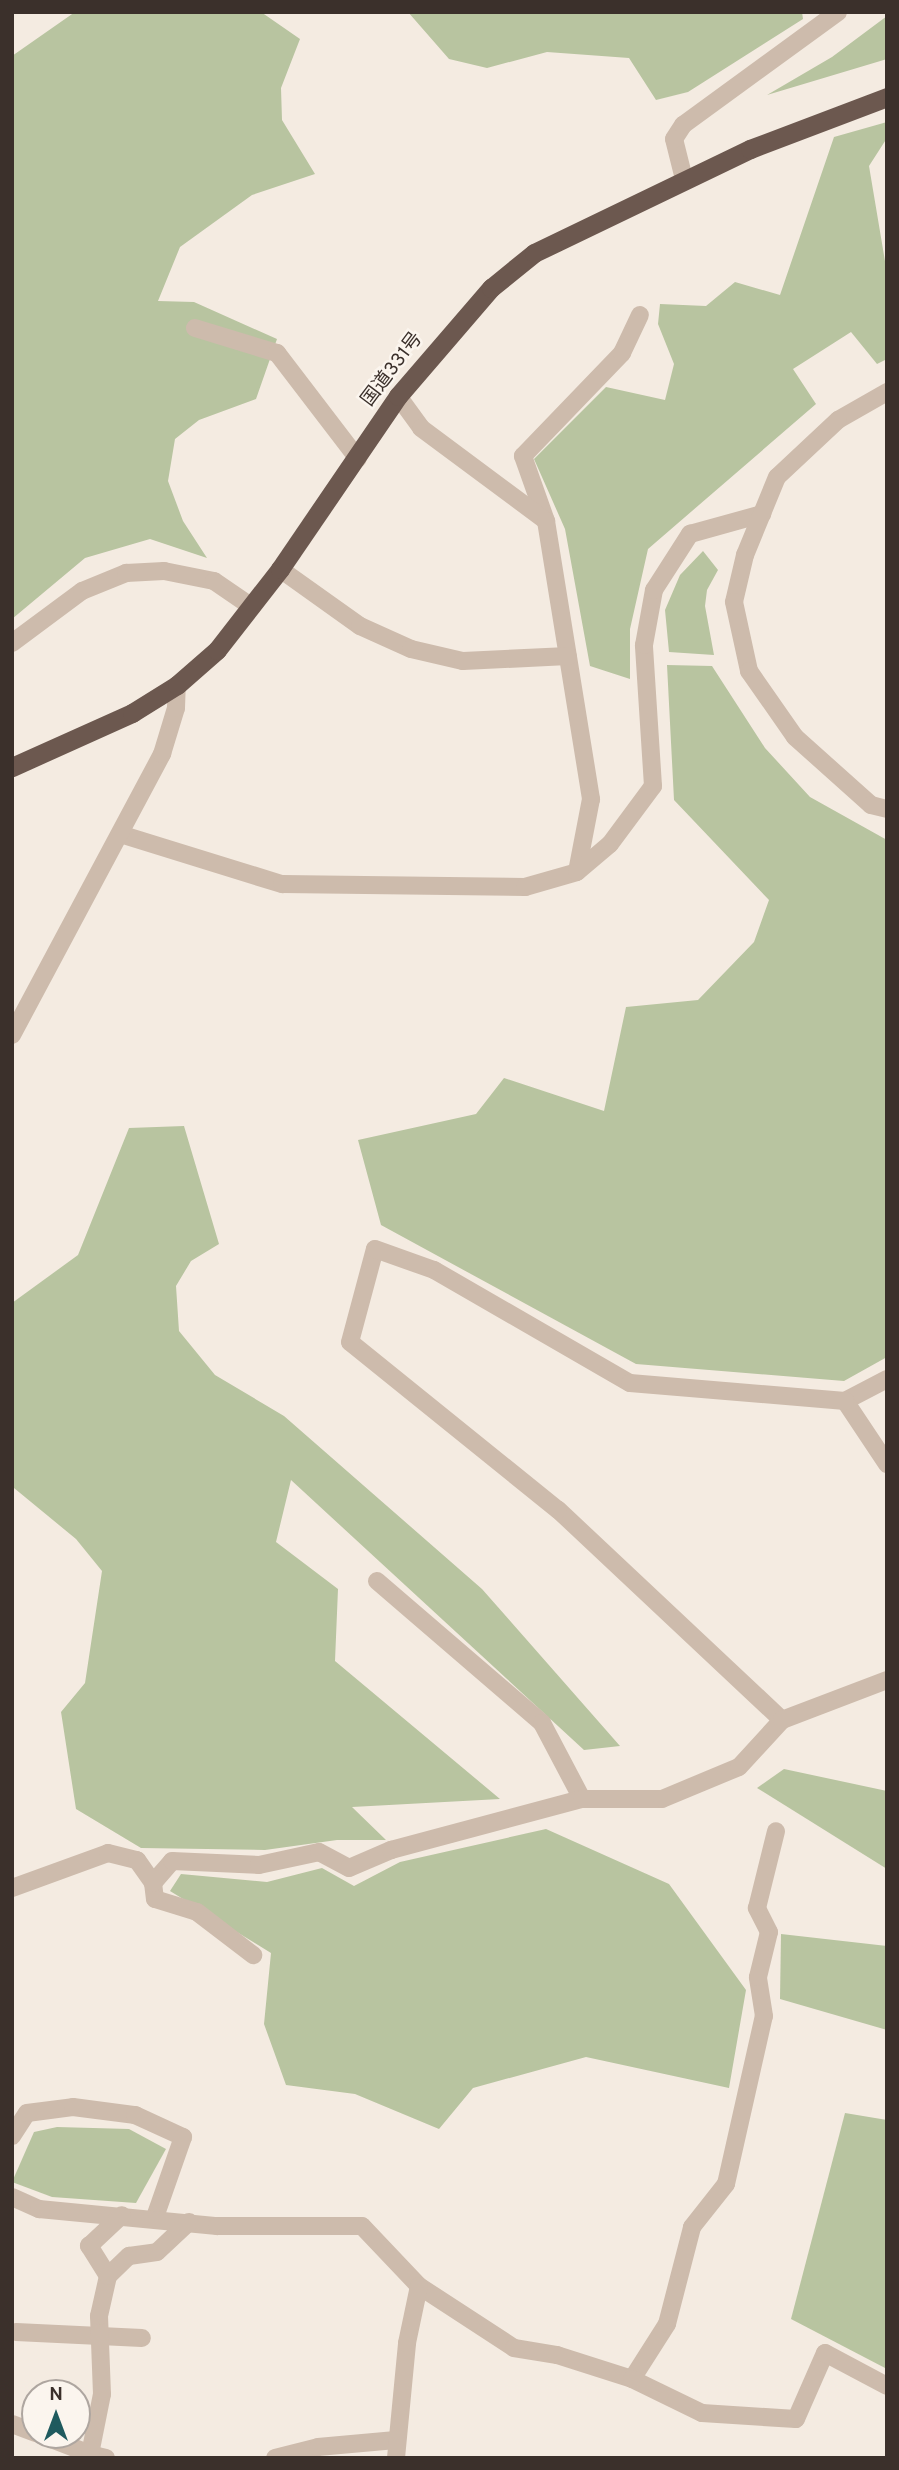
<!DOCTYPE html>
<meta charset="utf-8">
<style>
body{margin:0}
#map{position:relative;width:899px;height:2470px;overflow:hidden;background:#f4ebe1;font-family:Overpass,"Noto Sans JP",sans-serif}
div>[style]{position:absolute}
.green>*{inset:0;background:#b8c4a0}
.service>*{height:18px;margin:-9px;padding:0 9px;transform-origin:9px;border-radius:9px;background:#cdbbac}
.minor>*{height:18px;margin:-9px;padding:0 9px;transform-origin:9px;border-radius:9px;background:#cdbbac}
.tertiary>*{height:18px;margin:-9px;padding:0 9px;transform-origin:9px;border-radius:9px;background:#cdbbac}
.trunk>*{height:19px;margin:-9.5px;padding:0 9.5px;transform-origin:9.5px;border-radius:9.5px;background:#6c584f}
span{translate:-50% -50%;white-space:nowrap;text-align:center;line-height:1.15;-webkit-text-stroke:5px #fbf5ee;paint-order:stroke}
.street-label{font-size:19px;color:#3b302b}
.frame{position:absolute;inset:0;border:14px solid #3b302b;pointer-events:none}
.north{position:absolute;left:21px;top:2379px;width:70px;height:70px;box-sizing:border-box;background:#fbf5ee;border:2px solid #aea6a0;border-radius:50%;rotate:0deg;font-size:19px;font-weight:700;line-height:28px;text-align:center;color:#3b302b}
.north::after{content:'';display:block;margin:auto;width:24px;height:32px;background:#1f5a5e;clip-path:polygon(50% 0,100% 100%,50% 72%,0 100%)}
</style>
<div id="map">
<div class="green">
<i style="clip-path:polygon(75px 12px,261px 12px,300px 39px,281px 88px,282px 120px,315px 174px,252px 195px,180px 247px,158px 301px,194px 302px,277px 339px,256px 399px,199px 420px,175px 439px,168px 481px,183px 521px,207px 558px,150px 539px,85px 558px,12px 619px,12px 56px)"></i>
<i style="clip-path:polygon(408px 12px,802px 12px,803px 19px,688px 92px,656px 100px,629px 58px,547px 52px,487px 68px,449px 59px)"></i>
<i style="clip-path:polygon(887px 16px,887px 59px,767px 95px,832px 57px)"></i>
<i style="clip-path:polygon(887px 122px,887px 138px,869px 166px,887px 273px,887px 359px,877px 364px,851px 332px,793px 369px,816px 404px,648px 549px,630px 629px,630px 679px,590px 666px,565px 529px,534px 459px,606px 387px,665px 400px,674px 364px,658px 324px,660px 304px,706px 306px,735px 282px,780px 295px,834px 137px)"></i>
<i style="clip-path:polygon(703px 551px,718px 570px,707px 590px,705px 606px,714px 655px,669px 652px,665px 610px,680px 575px)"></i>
<i style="clip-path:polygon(667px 665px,712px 666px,765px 748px,810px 797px,887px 840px,887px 1357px,844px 1381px,636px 1364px,381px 1225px,358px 1140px,476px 1114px,504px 1078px,604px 1111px,626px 1007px,698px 1000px,754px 942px,769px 900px,674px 800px)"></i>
<i style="clip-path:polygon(184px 1126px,219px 1244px,191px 1261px,176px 1286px,179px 1331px,215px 1375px,284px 1416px,482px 1589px,620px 1746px,584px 1750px,291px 1480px,276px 1542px,338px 1589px,335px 1661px,500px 1799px,352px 1807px,386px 1840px,337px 1840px,265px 1850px,141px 1848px,76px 1809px,61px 1712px,85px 1683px,102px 1571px,76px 1539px,14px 1488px,12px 1303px,78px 1255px,129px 1128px)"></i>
<i style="clip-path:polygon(784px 1769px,887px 1791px,887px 1869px,757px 1788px)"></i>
<i style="clip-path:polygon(546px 1829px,669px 1884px,746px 1990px,729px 2088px,586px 2057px,473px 2088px,439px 2129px,355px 2094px,286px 2085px,264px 2024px,271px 1953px,170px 1891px,181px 1874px,267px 1882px,322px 1868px,354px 1886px,400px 1862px)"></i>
<i style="clip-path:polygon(781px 1934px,887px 1946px,887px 2030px,780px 1999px)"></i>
<i style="clip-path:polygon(845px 2113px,887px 2120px,887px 2369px,791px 2319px)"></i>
<i style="clip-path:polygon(57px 2127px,129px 2129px,166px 2149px,136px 2203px,52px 2197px,12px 2182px,34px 2132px)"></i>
</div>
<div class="service">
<i style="left:546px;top:521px;width:69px;rotate:-109.5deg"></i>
<i style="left:523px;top:456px;width:143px;rotate:-46.1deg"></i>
<i style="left:622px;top:353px;width:42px;rotate:-64.7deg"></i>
<i style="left:153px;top:1883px;width:16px;rotate:83deg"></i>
<i style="left:155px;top:1899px;width:44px;rotate:17.2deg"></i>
<i style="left:197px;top:1912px;width:71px;rotate:37.5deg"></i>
<i style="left:16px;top:2332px;width:126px;rotate:2.7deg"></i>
</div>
<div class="minor">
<i style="left:195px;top:328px;width:86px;rotate:17deg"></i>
<i style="left:277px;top:353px;width:133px;rotate:52.6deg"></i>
<i style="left:398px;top:396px;width:39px;rotate:54deg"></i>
<i style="left:421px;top:428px;width:156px;rotate:36.6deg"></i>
<i style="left:546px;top:521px;width:282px;rotate:80.8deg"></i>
<i style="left:591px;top:799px;width:74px;rotate:100.9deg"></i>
<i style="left:280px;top:569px;width:98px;rotate:35.5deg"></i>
<i style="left:360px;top:626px;width:56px;rotate:24.3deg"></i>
<i style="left:411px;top:649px;width:53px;rotate:13deg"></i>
<i style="left:463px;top:661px;width:105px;rotate:-2.7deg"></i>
<i style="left:12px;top:643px;width:87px;rotate:-36.6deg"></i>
<i style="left:82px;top:591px;width:48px;rotate:-22.2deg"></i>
<i style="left:126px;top:573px;width:38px;rotate:-3deg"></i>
<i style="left:164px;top:571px;width:51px;rotate:11.3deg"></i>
<i style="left:214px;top:581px;width:46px;rotate:34.4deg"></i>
<i style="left:120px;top:834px;width:170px;rotate:17.2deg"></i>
<i style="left:282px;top:884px;width:243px;rotate:0.7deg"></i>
<i style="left:525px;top:887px;width:54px;rotate:-16.1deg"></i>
<i style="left:577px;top:872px;width:43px;rotate:-40.3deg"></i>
<i style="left:610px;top:844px;width:72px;rotate:-53.4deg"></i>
<i style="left:653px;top:786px;width:141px;rotate:-93.7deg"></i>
<i style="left:644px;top:645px;width:56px;rotate:-79.7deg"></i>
<i style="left:654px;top:590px;width:67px;rotate:-57.3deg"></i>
<i style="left:690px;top:534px;width:75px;rotate:-15.5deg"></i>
<i style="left:12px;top:1035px;width:319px;rotate:-61.9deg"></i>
<i style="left:162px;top:754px;width:48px;rotate:-73.1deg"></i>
<i style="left:176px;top:708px;width:23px;rotate:-88deg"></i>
<i style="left:887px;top:1379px;width:47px;rotate:152.4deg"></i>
<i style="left:845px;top:1401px;width:76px;rotate:56.3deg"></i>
<i style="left:377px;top:1581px;width:218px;rotate:40.7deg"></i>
<i style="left:542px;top:1723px;width:86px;rotate:62.2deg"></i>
<i style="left:782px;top:1720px;width:307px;rotate:-136.8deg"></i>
<i style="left:558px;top:1510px;width:267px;rotate:-141.1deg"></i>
<i style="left:350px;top:1342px;width:96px;rotate:-75deg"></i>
<i style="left:375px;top:1249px;width:63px;rotate:19.6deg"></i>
<i style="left:434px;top:1270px;width:226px;rotate:30deg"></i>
<i style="left:630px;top:1383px;width:216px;rotate:4.8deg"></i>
<i style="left:12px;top:1888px;width:102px;rotate:-20deg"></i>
<i style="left:108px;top:1853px;width:30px;rotate:14deg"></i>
<i style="left:137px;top:1860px;width:28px;rotate:55deg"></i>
<i style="left:153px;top:1883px;width:29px;rotate:-49deg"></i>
<i style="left:172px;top:1861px;width:87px;rotate:2.6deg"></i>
<i style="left:259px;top:1865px;width:61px;rotate:-12.2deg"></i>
<i style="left:319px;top:1852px;width:34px;rotate:28deg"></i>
<i style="left:349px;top:1868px;width:46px;rotate:-23.2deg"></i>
<i style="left:391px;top:1850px;width:198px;rotate:-15deg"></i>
<i style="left:582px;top:1799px;width:80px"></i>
<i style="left:662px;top:1799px;width:83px;rotate:-22.6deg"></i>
<i style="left:739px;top:1767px;width:64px;rotate:-47.5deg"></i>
<i style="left:782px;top:1720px;width:112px;rotate:-20.9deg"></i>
<i style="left:12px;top:2136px;width:27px;rotate:-57deg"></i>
<i style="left:27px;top:2113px;width:46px;rotate:-7.4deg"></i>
<i style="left:73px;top:2107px;width:63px;rotate:7.4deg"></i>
<i style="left:135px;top:2115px;width:53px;rotate:24.6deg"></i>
<i style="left:183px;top:2137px;width:85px;rotate:109.3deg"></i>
<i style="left:12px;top:2197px;width:30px;rotate:24deg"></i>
<i style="left:39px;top:2209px;width:179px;rotate:5.5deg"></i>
<i style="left:217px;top:2226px;width:145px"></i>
<i style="left:362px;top:2226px;width:83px;rotate:46.5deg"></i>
<i style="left:419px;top:2286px;width:113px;rotate:33.1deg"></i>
<i style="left:514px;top:2348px;width:44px;rotate:9.2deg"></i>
<i style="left:557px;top:2355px;width:79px;rotate:17.7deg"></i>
<i style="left:632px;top:2379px;width:65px;rotate:-57.5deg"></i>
<i style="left:667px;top:2324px;width:100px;rotate:-75.5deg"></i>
<i style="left:692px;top:2227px;width:55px;rotate:-51.7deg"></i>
<i style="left:726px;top:2184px;width:172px;rotate:-77.3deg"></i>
<i style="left:764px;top:2016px;width:39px;rotate:-99deg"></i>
<i style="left:758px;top:1977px;width:46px;rotate:-76.3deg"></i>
<i style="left:769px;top:1932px;width:27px;rotate:-117deg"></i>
<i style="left:757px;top:1908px;width:79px;rotate:-76.1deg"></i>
<i style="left:108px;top:2276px;width:36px;rotate:-122deg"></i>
<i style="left:89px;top:2246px;width:45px;rotate:-43.2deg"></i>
<i style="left:632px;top:2379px;width:78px;rotate:25.9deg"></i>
<i style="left:702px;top:2413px;width:94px;rotate:3.7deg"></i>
<i style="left:796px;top:2419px;width:72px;rotate:-66.3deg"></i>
<i style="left:825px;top:2353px;width:70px;rotate:28deg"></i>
<i style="left:12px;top:2424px;width:25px;rotate:21deg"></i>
<i style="left:41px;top:2435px;width:53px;rotate:21.2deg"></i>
<i style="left:106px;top:2458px;width:16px;rotate:-166deg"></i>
<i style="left:90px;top:2454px;width:61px;rotate:-78.7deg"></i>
<i style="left:102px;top:2394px;width:78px;rotate:-92.2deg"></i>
<i style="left:99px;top:2316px;width:41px;rotate:-77.3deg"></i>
<i style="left:108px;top:2276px;width:29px;rotate:-44deg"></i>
<i style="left:129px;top:2256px;width:28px;rotate:-8deg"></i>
<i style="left:157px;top:2252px;width:44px;rotate:-43.2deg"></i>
<i style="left:275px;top:2458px;width:44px;rotate:-14.3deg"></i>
<i style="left:318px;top:2447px;width:78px;rotate:-5.1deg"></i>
<i style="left:396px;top:2458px;width:116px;rotate:-84.5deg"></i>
<i style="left:407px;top:2343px;width:58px;rotate:-78.1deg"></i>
</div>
<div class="tertiary">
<i style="left:684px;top:179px;width:41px;rotate:-104deg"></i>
<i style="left:674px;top:139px;width:17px;rotate:-57deg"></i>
<i style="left:683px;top:125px;width:192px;rotate:-36.1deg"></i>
<i style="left:887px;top:392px;width:56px;rotate:150.3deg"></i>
<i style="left:838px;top:420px;width:83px;rotate:136.9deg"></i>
<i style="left:777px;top:477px;width:84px;rotate:112.3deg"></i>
<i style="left:745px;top:555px;width:48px;rotate:103.2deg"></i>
<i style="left:734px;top:602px;width:71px;rotate:77.7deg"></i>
<i style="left:749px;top:671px;width:80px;rotate:55.1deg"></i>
<i style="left:795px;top:737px;width:102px;rotate:41.8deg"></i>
<i style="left:871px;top:805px;width:16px;rotate:14deg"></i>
</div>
<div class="trunk">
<i style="left:12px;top:767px;width:132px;rotate:-24.2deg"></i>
<i style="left:132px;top:713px;width:53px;rotate:-31.9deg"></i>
<i style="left:177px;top:685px;width:53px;rotate:-41.2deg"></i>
<i style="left:217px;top:650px;width:103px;rotate:-52.1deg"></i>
<i style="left:280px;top:569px;width:209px;rotate:-55.7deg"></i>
<i style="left:398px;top:396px;width:143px;rotate:-49.3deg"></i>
<i style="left:491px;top:288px;width:55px;rotate:-39.1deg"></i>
<i style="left:534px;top:253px;width:240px;rotate:-25.7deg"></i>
<i style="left:750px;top:149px;width:147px;rotate:-20.8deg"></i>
</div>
<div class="street-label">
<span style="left:393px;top:370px;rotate:-53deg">国道331号</span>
</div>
<div class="frame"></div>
<div class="north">N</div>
</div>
